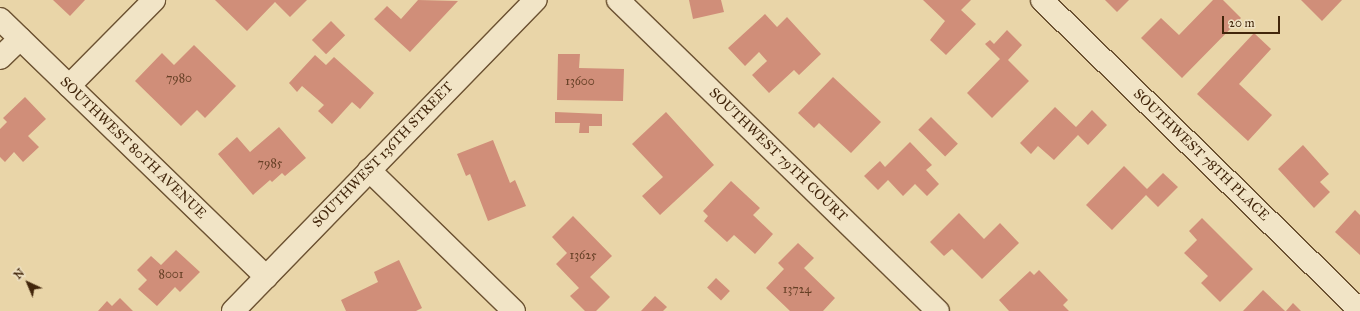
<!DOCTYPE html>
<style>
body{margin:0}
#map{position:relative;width:1360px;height:311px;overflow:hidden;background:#e9d5a8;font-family:"IM FELL Great Primer",serif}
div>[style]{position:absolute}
.building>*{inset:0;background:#d08e79;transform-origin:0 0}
.roads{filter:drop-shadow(1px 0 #6c5232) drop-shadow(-1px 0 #6c5232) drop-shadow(0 1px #6c5232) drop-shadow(0 -1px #6c5232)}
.minor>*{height:22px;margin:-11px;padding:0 11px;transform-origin:11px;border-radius:11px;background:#f1e4c6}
.tertiary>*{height:22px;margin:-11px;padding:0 11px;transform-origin:11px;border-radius:11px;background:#f1e4c6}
span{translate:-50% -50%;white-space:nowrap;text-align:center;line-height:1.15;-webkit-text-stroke:3.5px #f1e4c6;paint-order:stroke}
.number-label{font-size:12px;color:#664026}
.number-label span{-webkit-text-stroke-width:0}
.street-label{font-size:14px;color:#42260b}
.north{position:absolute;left:8px;top:263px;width:40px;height:40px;-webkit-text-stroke:3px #f1e4c6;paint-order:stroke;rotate:316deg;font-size:11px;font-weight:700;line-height:16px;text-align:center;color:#42260b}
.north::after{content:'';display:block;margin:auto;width:14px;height:18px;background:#42260b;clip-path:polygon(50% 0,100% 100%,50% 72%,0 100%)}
.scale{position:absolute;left:1222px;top:16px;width:58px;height:18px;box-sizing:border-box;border:2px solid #42260b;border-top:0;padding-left:5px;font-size:12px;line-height:14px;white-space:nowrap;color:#42260b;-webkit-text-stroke:3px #f1e4c6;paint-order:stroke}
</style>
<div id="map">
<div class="building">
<i style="clip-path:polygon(53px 0,85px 0,70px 16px)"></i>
<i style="clip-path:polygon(215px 0,307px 0,290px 17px,275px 2px,247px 31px)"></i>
<i style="clip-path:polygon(418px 0,458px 1px,410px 52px,374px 19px,387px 6px,401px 19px)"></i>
<i style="clip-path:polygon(689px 0,721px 0,724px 12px,693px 19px)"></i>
<i style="clip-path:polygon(923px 0,971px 0,961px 10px,976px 24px,946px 55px,930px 40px,945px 21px)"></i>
<i style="clip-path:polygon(1105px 0,1129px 0,1117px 12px)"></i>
<i style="clip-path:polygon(1213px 0,1223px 0,1241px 18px,1182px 78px,1141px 38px,1161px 18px,1179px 35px)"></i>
<i style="clip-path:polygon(1301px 0,1342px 0,1322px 21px)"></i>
<i style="clip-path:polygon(765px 14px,777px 27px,787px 17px,821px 54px,799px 75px,794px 70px,769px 93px,752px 75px,767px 61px,759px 52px,745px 66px,728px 48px)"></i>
<i style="left:331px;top:21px;width:20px;height:27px;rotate:45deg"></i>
<i style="clip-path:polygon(1007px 30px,1022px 45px,1008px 60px,1029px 81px,992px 118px,967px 93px,1000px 59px,985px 44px,990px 40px,994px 44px)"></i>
<i style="clip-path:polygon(1254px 33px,1271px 49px,1239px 84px,1272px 115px,1248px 141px,1197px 94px)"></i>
<i style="clip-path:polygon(194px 45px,236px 86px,205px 118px,197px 110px,181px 126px,135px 81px,162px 53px,174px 65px)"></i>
<i style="clip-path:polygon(558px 54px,580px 54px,579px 68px,624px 69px,623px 101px,557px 100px)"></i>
<i style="clip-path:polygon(315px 55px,326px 65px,334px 57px,374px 93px,360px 109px,352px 102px,332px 124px,318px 111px,324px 105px,302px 86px,297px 92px,289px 83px)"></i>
<i style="clip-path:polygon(833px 77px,881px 122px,851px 153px,819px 123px,814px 128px,798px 113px)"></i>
<i style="clip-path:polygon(25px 97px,46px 119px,28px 136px,39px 147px,23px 162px,14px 152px,5px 162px,0 157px,0 129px,7px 122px,3px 118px)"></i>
<i style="clip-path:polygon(1055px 107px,1076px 127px,1092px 110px,1107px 125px,1088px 145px,1078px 135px,1054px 160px,1038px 146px,1031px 154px,1020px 143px)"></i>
<i style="clip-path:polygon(555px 112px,602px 114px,602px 126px,589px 126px,589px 133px,579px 133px,580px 123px,555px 123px)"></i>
<i style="clip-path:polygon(666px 112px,714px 165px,660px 215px,642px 196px,663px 177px,632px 144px)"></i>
<i style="left:931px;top:117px;width:38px;height:18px;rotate:45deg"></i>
<i style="clip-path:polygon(279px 127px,306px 158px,285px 176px,282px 173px,272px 182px,270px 180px,253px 195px,218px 154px,237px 137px,250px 152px)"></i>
<i style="clip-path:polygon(493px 140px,510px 183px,515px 180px,526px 206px,488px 221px,470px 174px,466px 176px,457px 154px)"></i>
<i style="clip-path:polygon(910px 142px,932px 165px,926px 170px,939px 184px,927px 196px,915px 184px,903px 196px,888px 180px,878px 190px,864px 176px,880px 161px,885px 167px)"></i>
<i style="clip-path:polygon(1303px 145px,1329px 174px,1320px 182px,1330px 192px,1314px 208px,1278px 169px)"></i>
<i style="clip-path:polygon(1124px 166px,1147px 189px,1163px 173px,1178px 187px,1158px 207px,1146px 195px,1112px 230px,1086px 205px)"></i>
<i style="clip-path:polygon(731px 181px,760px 208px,753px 215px,773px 234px,755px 254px,734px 235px,727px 242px,704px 221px,708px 216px,703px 211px)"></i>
<i style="clip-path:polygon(1355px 210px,1360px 215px,1360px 255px,1335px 232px)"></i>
<i style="clip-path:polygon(959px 213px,984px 239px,1000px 223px,1019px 243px,982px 279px,952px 249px,944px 256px,930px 242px)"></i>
<i style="clip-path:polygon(573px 216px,612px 256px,590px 277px,610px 297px,596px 311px,585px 311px,570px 296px,579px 288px,556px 264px,567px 253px,552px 237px)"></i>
<i style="clip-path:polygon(1202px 218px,1253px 269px,1220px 302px,1201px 283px,1208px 276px,1184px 253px,1197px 240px,1189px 231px)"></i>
<i style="clip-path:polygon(798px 243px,814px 258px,804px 268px,835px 298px,823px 311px,790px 311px,766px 288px,784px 269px,778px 263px)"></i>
<i style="clip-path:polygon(176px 250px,200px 272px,180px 292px,175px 287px,157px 306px,138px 289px,147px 280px,137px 270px,151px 256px,161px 265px)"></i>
<i style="clip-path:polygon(399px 260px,422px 308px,416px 311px,346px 311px,341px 300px,378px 282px,374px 272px)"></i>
<i style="clip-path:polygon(1039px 270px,1068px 300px,1063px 305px,1069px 311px,1009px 311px,999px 300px,1030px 271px,1034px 275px)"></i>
<i style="left:716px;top:278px;width:19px;height:13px;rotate:43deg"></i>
<i style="clip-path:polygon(1263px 290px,1285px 311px,1243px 311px)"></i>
<i style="clip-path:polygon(655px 296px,667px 307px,663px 311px,641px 311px)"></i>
<i style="clip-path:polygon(120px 298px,133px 311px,98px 311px,107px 301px,112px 306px)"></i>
<i style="clip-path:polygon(1293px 303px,1301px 311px,1286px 311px)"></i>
</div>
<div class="roads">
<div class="minor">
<i style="left:618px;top:0;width:446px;rotate:44.2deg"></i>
<i style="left:1042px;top:0;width:444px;rotate:44.3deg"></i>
<i style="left:0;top:19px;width:371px;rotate:44.1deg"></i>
<i style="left:0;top:58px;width:28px;rotate:-44deg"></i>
<i style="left:69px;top:86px;width:121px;rotate:-45.3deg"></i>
<i style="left:369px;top:170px;width:202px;rotate:44.2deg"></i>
</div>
<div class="tertiary">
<i style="left:233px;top:311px;width:434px;rotate:-45.8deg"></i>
</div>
</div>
<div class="number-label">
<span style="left:179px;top:79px">7980</span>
<span style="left:580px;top:82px">13600</span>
<span style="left:270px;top:164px">7985</span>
<span style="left:583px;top:256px">13625</span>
<span style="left:171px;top:275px">8001</span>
<span style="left:797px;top:290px">13724</span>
</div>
<div class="street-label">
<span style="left:133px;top:148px;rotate:44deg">SOUTHWEST 80TH AVENUE</span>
<span style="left:383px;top:155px;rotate:-46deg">SOUTHWEST 136TH STREET</span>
<span style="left:778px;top:155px;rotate:44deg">SOUTHWEST 79TH COURT</span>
<span style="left:1201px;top:155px;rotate:44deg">SOUTHWEST 78TH PLACE</span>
</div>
<div class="north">N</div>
<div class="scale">20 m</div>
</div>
